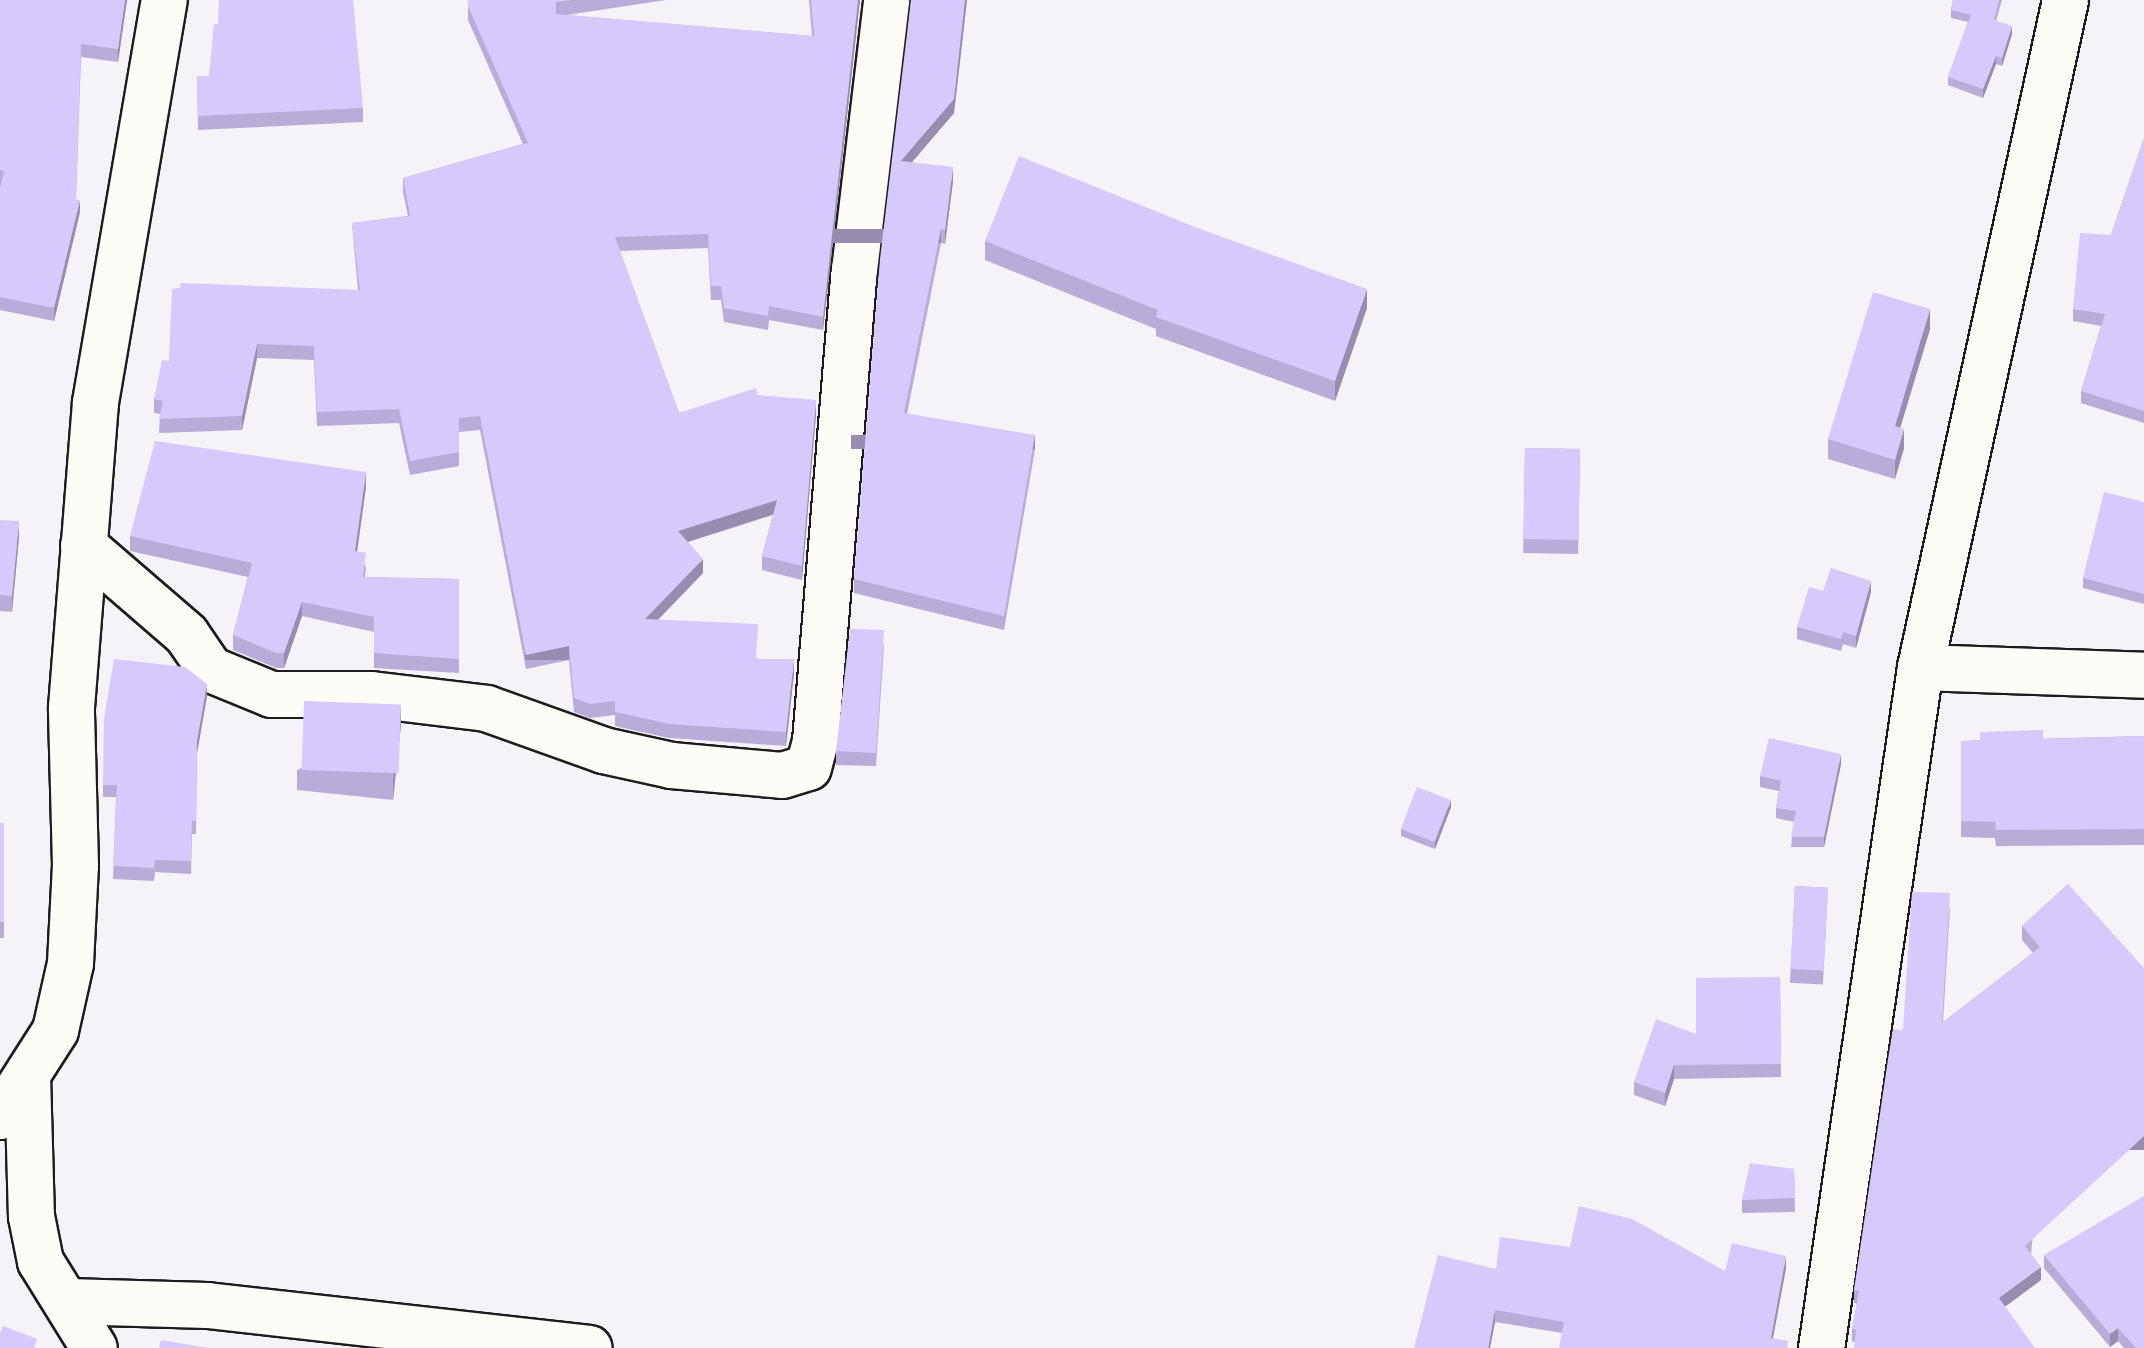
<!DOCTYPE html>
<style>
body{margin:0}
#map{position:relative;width:2144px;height:1348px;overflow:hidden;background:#f5f2f8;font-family:Mali,sans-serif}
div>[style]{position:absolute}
.roads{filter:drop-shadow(2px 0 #1c1c1c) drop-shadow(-2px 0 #1c1c1c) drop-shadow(0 2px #1c1c1c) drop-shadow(0 -2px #1c1c1c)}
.minor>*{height:45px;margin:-22.5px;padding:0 22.5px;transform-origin:22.5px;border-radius:22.5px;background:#fdfcf7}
.wall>*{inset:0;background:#b8add8;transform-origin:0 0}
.shaded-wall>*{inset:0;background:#968db0;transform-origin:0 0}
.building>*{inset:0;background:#d6c9fb;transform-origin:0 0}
span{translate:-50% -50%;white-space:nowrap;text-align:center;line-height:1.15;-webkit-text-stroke:10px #fdfcf7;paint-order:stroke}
</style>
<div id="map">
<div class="roads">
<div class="minor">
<i style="left:83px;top:545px;width:136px;rotate:40.8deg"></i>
<i style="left:186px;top:634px;width:42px;rotate:55.6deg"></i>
<i style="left:210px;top:669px;width:66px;rotate:22.3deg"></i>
<i style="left:271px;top:694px;width:100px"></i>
<i style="left:371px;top:694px;width:116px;rotate:6.9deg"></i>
<i style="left:486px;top:708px;width:124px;rotate:19.7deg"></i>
<i style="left:603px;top:750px;width:70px;rotate:12.4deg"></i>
<i style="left:671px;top:765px;width:111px;rotate:5.1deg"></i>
<i style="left:782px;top:775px;width:27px;rotate:-17deg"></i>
<i style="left:808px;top:767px;width:27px;rotate:-75deg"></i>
<i style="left:815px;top:741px;width:473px;rotate:-85.3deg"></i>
<i style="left:854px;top:270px;width:272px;rotate:-83.2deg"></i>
<i style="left:1920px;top:667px;width:224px;rotate:2deg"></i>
<i style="left:27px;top:1075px;width:141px;rotate:88.4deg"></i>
<i style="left:31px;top:1216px;width:46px;rotate:78.7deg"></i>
<i style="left:40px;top:1261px;width:102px;rotate:58.2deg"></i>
<i style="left:0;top:1116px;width:102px;rotate:-57.4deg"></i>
<i style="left:55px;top:1030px;width:69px;rotate:-77.4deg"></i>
<i style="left:70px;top:963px;width:98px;rotate:-87.1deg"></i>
<i style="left:75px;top:865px;width:158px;rotate:-91.5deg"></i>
<i style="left:71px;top:707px;width:306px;rotate:-85.5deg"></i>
<i style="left:95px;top:402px;width:408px;rotate:-80.3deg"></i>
<i style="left:67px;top:1301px;width:140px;rotate:1.6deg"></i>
<i style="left:207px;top:1305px;width:384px;rotate:6.4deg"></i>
<i style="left:1821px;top:1348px;width:688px;rotate:-81.73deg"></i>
<i style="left:1920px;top:667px;width:683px;rotate:-77.74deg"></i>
</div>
</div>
<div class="wall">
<i style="clip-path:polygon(0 0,127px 0,118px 62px,81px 57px,76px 199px,80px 212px,54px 321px,0 310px)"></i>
<i style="clip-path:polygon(468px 0,666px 0,567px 15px,812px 36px,809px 0,860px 0,823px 330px,769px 320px,768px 330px,724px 322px,721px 300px,711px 300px,708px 248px,620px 251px,679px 413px,757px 395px,816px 414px,802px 580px,762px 570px,762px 556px,773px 515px,688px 542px,703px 573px,658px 620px,794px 673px,786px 746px,669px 738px,615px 726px,615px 715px,590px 718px,574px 712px,569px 660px,526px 669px,480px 430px,459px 432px,459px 466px,410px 475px,399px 423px,317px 426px,314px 360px,257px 358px,242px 430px,159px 433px,160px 414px,154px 413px,154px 399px,169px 361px,358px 290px,352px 223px,408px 216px,403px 192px,403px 178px,523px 144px,468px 20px)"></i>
<i style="clip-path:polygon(911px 0,967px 0,954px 113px,912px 162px,953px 181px,945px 244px,941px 243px,907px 414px,1035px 449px,1004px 630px,854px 593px,854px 579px)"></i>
<i style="clip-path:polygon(1953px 0,2002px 0,1996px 21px,2012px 34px,2002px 66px,1996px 64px,1983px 98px,1948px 85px,1948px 77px,1968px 22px,1951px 18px,1951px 10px)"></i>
<i style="clip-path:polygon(218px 24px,363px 108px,363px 122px,198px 130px,197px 76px,209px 76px)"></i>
<i style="clip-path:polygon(2144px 138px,2144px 423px,2081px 403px,2081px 391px,2101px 326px,2073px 321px,2073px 309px,2111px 235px)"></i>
<i style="clip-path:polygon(985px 241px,1367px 308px,1335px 401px,1156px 336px,1156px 329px,985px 260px)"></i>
<i style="clip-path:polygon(1930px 329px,1900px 428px,1904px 448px,1895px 479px,1828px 459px,1828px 439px)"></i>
<i style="left:1525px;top:448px;width:55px;height:105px;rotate:1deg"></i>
<i style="clip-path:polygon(366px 487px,357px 552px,366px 567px,365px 577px,459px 579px,459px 673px,374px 668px,374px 632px,302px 616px,284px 668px,276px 668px,233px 650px,233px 635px,248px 577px,130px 551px,130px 536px)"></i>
<i style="clip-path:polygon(2144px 502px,2144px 604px,2083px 588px,2083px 578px)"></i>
<i style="clip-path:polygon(0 520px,19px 537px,12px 612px,0 611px)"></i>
<i style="clip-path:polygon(1823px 591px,1871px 592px,1856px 648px,1843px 644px,1841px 651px,1797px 639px,1797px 627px)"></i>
<i style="clip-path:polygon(884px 644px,876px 766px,836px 765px,836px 751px)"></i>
<i style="clip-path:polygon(207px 696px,197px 753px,196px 834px,192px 834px,191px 874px,155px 872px,154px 881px,113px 879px,116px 797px,103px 797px,103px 785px)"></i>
<i style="clip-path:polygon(401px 724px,393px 800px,297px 790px,297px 770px)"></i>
<i style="clip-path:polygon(2144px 736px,2144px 845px,1996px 846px,1995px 838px,1961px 837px,1961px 741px)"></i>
<i style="clip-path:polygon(1841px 764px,1824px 847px,1791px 847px,1794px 822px,1776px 818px,1776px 808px,1779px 791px,1760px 787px,1760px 776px)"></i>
<i style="clip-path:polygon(1451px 807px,1435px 849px,1401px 836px,1401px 829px)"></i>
<i style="left:0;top:823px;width:4px;height:115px"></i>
<i style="clip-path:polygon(2068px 884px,2031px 1254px,2041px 1280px,2006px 1306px,1852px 1342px,1852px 1329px,1857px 1304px,1854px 1303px,1854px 1290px,1903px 1030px,1950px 907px,1943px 1022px,2033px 953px,2022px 940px,2022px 926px)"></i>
<i style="left:1795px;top:886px;width:33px;height:97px;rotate:3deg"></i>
<i style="clip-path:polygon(1780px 977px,1781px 1077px,1674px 1079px,1665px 1106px,1634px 1095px,1634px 1082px,1696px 1034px)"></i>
<i style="clip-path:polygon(1794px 1169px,1795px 1212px,1742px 1213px,1742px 1200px)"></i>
<i style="clip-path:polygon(2044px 1255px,2144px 1348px,2124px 1348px,2118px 1341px,2110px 1347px,2044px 1268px)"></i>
<i style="clip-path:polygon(1786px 1268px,1773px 1338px,1788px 1348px,1562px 1333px,1495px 1322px,1490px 1348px,1496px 1269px,1725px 1271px)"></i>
</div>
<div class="shaded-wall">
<i style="clip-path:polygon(125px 0,127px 0,118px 62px,118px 49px)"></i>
<i style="clip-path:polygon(858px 0,860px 0,823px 330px,823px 317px)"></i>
<i style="clip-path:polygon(965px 0,967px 0,954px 113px,901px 175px,901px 161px)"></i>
<i style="clip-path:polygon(2012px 26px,2012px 34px,2002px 66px,2002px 58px)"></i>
<i style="clip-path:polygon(1996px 56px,1996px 64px,1983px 98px,1983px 89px)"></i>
<i style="clip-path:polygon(953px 167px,953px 181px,945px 244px,945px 230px)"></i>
<i style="clip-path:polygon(80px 200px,80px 212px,54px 321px,54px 308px)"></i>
<i style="left:941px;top:229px;width:14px;height:188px;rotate:90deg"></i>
<i style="clip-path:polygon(1367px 289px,1367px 308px,1335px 401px,1335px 381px)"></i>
<i style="clip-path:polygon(1930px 309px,1930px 329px,1895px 445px,1895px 426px)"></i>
<i style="clip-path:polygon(257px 344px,257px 358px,242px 430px,242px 416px)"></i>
<i style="clip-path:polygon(816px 400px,816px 414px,802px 580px,802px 566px)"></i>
<i style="clip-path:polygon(1904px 429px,1904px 448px,1895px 479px,1895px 460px)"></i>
<i style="left:1035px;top:435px;width:14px;height:184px;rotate:90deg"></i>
<i style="clip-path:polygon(366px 472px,366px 487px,355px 566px,355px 551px)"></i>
<i style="clip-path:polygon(777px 500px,777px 513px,678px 545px,678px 531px)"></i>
<i style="clip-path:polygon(19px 521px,19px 537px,12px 612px,12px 596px)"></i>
<i style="clip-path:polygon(703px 559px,703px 573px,645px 633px,645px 619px)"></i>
<i style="clip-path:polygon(1871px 581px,1871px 592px,1856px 648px,1856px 636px)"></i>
<i style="clip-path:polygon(302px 602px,302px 616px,284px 668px,284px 653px)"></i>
<i style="left:569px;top:646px;width:14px;height:44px;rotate:90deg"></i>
<i style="clip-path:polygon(794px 659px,794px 673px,786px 746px,786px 732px)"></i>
<i style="clip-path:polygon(207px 684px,207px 696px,197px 753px,196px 834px,197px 741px)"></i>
<i style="clip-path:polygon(401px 705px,401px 724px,393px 800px,393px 780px)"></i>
<i style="clip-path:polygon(1841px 754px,1841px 764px,1824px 847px,1824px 837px)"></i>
<i style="clip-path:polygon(1451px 800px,1451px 807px,1435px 849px,1435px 842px)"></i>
<i style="clip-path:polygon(1674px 1065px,1674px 1079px,1665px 1106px,1665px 1093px)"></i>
<i style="left:2144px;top:1136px;width:14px;height:162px;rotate:90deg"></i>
<i style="clip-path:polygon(1786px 1256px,1786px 1268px,1771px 1348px,1771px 1338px)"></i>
<i style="clip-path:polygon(2041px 1267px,2041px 1280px,1999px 1311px,1999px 1298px)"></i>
<i style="clip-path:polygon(1495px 1310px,1495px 1322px,1490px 1348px,1488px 1348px)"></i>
<i style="clip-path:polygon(2118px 1328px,2118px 1341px,2110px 1347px,2110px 1334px)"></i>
</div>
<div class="building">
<i style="clip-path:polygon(0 0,125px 0,118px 49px,81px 44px,76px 199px,80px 200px,54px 308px,0 297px,0 188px,4px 171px,0 170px)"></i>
<i style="clip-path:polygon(219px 0,353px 0,363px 108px,198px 116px,197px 76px,209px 76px,214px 24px,218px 24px)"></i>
<i style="clip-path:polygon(468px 0,572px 0,556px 2px,556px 14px,814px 36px,811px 0,858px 0,823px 317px,769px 306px,768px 316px,724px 308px,721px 286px,711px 286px,708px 234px,615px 237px,679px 413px,756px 388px,757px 395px,816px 400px,802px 566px,762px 556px,777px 500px,678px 531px,703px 559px,645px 619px,758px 624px,756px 659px,794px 659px,786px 732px,669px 724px,615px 712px,615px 701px,590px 704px,574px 698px,569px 646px,526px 655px,480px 416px,459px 418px,459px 452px,410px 461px,399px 409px,317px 412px,314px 346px,257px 344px,242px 416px,159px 419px,163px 401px,154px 399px,162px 360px,169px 361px,172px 289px,180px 288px,181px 283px,360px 290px,352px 223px,410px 216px,403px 178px,528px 143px,468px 6px)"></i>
<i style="clip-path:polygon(911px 0,965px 0,954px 99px,901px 161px,953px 167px,945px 230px,941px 229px,904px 413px,1035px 435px,1004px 616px,854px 579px,880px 259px)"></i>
<i style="clip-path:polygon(1953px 0,1999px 0,1994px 20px,2012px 26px,2002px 58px,1996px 56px,1983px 89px,1948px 77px,1971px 15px,1951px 10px)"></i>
<i style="clip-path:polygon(2144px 138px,2144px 411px,2081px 391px,2105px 314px,2073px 309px,2080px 233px,2111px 235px)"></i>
<i style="clip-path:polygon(1019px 156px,1200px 229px,1367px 289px,1335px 381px,1156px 317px,1158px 310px,985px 241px)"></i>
<i style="clip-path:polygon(1873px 292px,1930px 309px,1895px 426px,1904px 429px,1895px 460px,1828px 439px)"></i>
<i style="clip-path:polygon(155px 441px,366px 472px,355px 551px,366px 553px,363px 577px,459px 579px,459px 659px,374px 653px,374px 617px,302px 602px,284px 653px,276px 653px,233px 635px,252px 563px,130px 536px)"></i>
<i style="left:1525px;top:448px;width:55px;height:91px;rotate:1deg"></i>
<i style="clip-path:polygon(2104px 492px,2144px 502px,2144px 594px,2083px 578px)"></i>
<i style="clip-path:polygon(0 520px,19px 521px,12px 596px,0 595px)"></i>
<i style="clip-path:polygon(1831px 568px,1871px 581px,1856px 636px,1843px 632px,1841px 639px,1797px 627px,1809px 587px,1823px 591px)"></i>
<i style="clip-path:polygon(850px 629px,884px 630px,876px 753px,836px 751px)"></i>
<i style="clip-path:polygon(114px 659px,185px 667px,207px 684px,197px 741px,196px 821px,192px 821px,191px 861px,155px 860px,154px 868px,113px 866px,117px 785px,103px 785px,104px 719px)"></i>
<i style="left:304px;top:701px;width:97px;height:69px;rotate:2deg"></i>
<i style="clip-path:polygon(2043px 730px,2043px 739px,2144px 736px,2144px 829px,1996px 830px,1995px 822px,1961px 821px,1961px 741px,1980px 740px,1980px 732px)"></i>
<i style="clip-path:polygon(1769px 738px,1841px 754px,1824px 837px,1791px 837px,1796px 811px,1776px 808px,1781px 781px,1760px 776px)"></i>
<i style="left:1417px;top:787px;width:36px;height:45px;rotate:21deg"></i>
<i style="left:0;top:823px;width:4px;height:99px"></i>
<i style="clip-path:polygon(2068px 884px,2144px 968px,2144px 1136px,2025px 1246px,2041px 1267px,1999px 1298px,2035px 1348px,1854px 1348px,1856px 1330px,1852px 1329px,1859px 1291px,1854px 1290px,1888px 1059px,1893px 1029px,1903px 1030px,1912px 892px,1950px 893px,1942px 1023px,2040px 947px,2022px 926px)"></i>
<i style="left:1795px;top:886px;width:33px;height:83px;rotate:3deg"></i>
<i style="clip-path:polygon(1780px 977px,1781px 1064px,1674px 1065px,1665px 1093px,1634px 1082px,1656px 1019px,1696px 1034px,1696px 978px)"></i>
<i style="clip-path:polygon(1750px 1163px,1794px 1169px,1795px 1198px,1742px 1200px)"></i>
<i style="clip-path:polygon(2144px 1196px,2144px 1348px,2136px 1348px,2118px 1328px,2110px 1334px,2044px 1255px)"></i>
<i style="clip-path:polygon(1579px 1206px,1632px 1219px,1725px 1271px,1732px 1243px,1786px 1256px,1771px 1338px,1788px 1341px,1787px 1348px,1559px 1348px,1564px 1322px,1495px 1310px,1488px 1348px,1414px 1348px,1438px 1255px,1496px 1269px,1500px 1237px,1570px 1247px)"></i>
<i style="clip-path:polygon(3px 1326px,37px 1339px,34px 1348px,0 1348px,0 1334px)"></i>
<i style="clip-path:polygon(161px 1340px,208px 1348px,159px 1348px)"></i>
</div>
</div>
